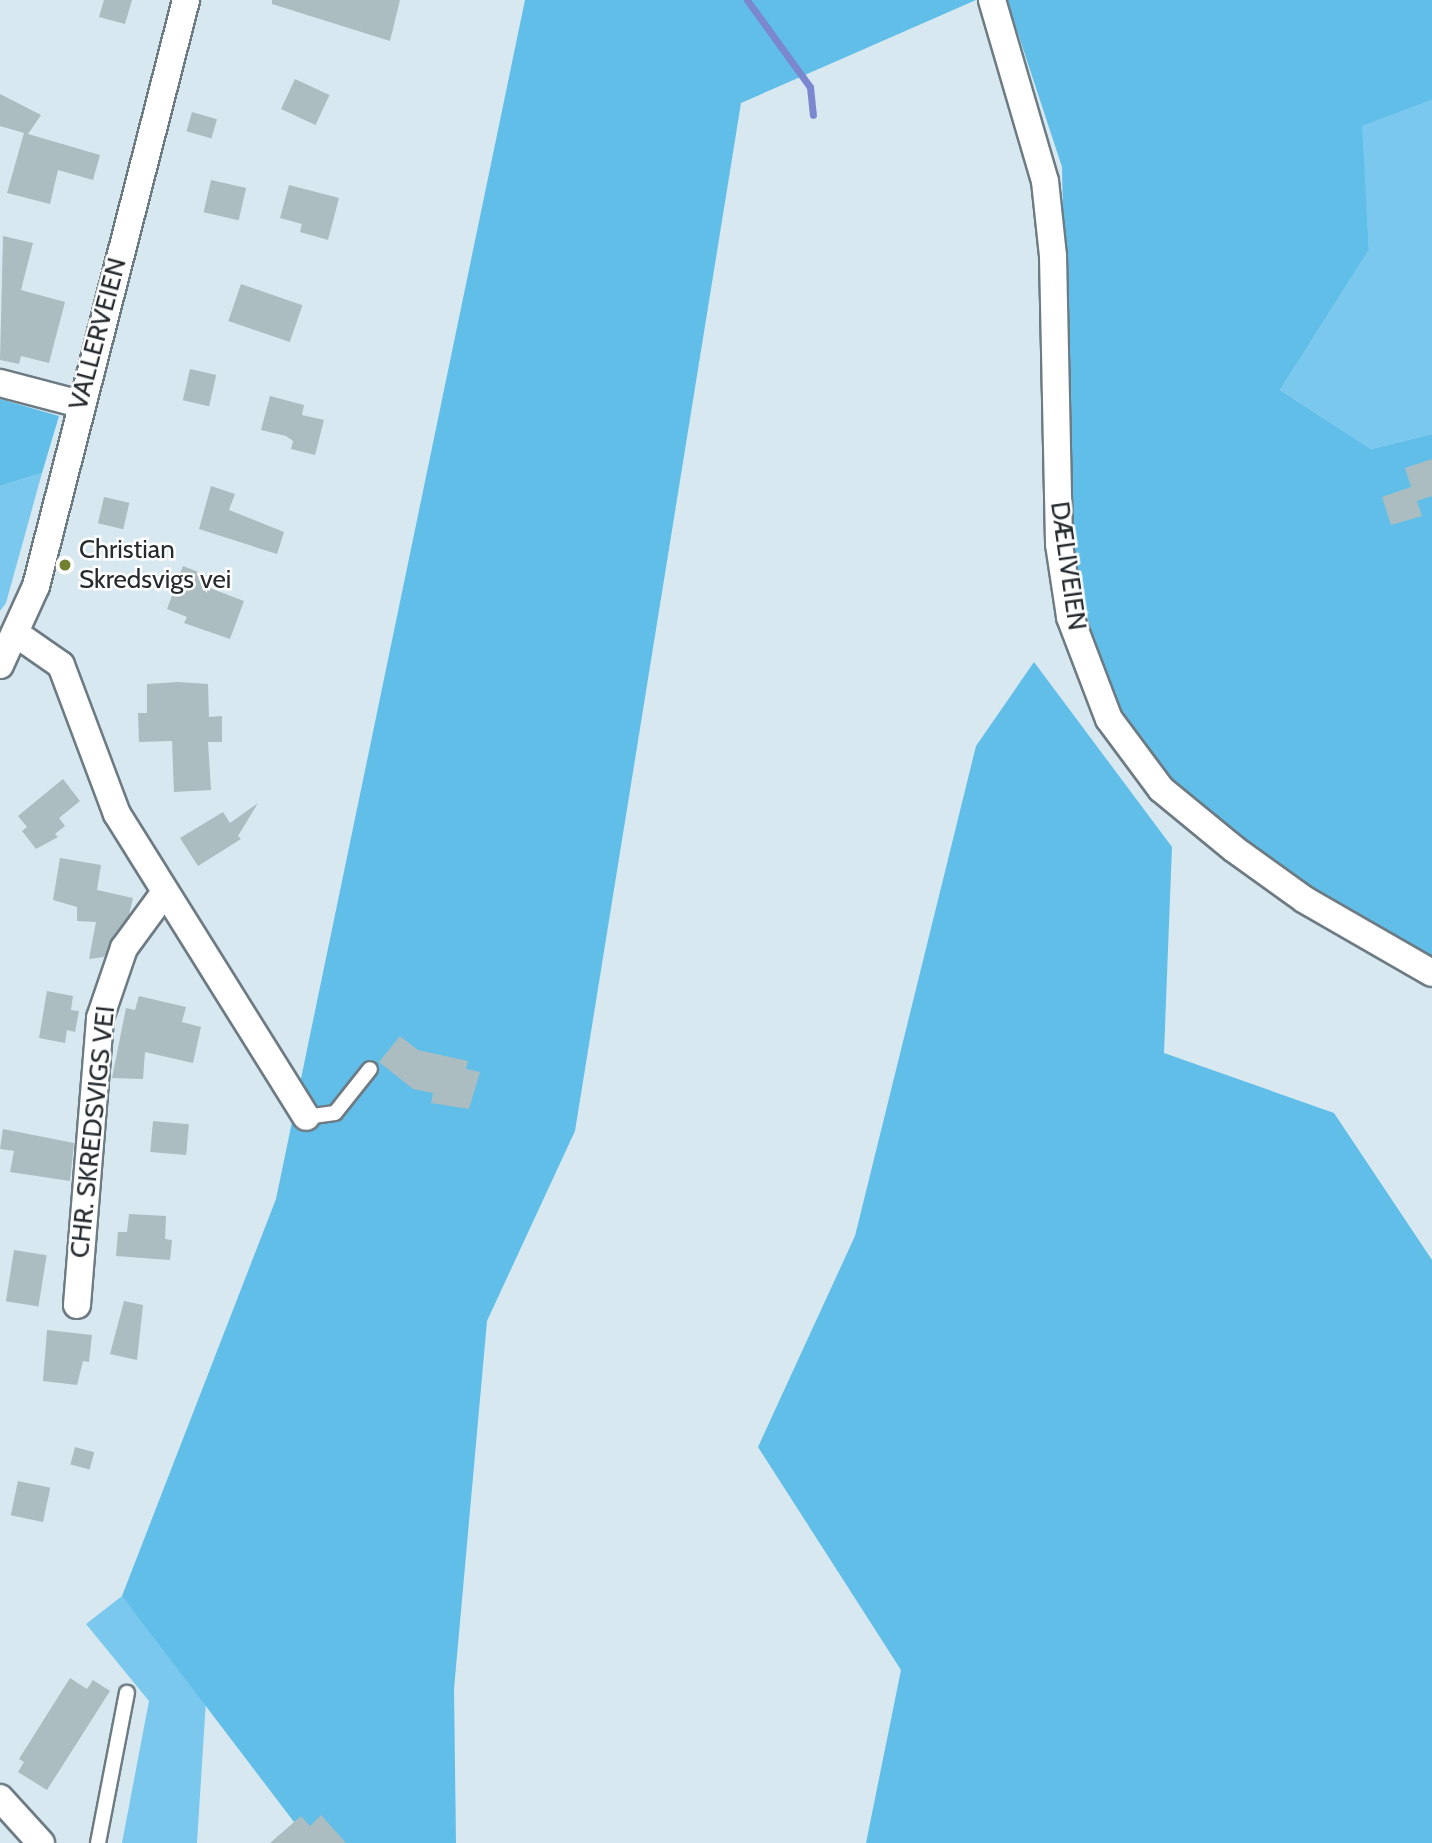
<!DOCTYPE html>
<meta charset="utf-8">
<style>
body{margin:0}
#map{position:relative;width:1432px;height:1843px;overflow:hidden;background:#d8e8f0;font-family:Cabin,sans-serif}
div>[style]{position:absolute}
.green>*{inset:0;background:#7ac8ee}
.forest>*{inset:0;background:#60bee9}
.stream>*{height:7px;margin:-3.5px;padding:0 3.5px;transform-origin:3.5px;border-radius:3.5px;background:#7b87cf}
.building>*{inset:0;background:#abbdc0;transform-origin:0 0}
.roads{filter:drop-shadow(2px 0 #6d7b83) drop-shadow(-2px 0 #6d7b83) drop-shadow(0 2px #6d7b83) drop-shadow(0 -2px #6d7b83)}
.lane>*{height:14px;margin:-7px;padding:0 7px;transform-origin:7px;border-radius:7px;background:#fff}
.street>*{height:26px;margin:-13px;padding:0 13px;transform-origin:13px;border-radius:13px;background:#fff}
.dots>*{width:19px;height:19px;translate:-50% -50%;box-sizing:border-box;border:4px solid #fff;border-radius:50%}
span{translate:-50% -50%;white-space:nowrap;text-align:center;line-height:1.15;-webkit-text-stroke:5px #fff;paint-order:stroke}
.street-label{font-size:26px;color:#252b2f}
.poi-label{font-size:26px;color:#252b2f}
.left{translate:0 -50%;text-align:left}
</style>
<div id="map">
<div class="green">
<i style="clip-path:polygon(1432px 100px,1432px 434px,1371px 449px,1280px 390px,1369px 250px,1361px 126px)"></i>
<i style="clip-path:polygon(42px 473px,6px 603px,0 611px,0 486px)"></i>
<i style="clip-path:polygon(122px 1596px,206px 1700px,197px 1843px,122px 1843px,149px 1701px,86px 1624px)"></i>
</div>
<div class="forest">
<i style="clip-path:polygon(525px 0,976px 0,741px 103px,575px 1131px,487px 1321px,454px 1689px,456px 1843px,310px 1843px,122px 1596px,276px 1199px)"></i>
<i style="clip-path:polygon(1007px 0,1432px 0,1432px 100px,1362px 126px,1369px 250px,1280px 390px,1371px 449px,1432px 434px,1432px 962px,1233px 845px,1108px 710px,1070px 538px,1062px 167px)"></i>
<i style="clip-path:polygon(0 399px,59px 416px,42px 473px,0 486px)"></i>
<i style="clip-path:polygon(1034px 662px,1172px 847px,1164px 1053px,1334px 1113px,1432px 1260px,1432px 1843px,866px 1843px,901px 1670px,758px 1447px,855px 1236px,976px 746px)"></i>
</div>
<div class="stream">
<i style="left:747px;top:0;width:107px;rotate:54.1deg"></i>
<i style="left:810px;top:87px;width:28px;rotate:84deg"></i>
</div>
<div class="building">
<i style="clip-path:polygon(104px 0,132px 0,125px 24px,99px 17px)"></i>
<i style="clip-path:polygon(272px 0,400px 0,390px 41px,272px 4px)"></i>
<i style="left:295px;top:79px;width:38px;height:33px;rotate:25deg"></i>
<i style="clip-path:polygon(0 94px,41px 115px,28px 134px,100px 155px,93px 180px,58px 170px,50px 204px,7px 193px,24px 133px,0 126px)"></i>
<i style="left:192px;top:112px;width:26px;height:20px;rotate:16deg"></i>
<i style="left:211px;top:180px;width:36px;height:33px;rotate:13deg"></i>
<i style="clip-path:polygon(289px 185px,339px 198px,328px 240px,300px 232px,302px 224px,280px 218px)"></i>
<i style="clip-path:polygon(3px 236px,33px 243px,21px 290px,65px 302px,49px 363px,21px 356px,19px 364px,0 360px)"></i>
<i style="left:241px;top:284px;width:65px;height:39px;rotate:19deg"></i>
<i style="left:190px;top:369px;width:27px;height:32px;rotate:13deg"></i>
<i style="clip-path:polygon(270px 396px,304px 405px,302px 415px,324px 420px,315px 455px,291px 449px,293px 441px,286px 436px,261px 430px)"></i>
<i style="clip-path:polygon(1432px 459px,1432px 496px,1417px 501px,1422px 516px,1391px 525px,1382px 497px,1411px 487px,1405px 468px)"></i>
<i style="clip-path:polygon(211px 486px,235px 494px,229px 510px,284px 532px,277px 554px,199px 529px)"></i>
<i style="left:104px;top:497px;width:26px;height:27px;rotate:13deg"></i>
<i style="clip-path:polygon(183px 566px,206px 575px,202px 585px,244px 601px,230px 639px,184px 623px,187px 617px,167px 609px)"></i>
<i style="clip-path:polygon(178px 682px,208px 684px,209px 717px,222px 716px,222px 742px,208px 742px,211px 790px,174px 792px,172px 741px,139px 742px,138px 713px,147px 713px,147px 684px)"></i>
<i style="clip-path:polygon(63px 779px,80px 801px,59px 818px,65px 826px,55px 834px,58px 837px,36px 849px,22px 831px,27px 827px,18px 816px)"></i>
<i style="clip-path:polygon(258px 803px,238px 836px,241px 839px,198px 866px,180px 838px,223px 812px,230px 823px)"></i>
<i style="clip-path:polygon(60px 858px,101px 865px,97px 890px,133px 898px,129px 915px,104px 957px,89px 959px,96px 922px,77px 921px,77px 907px,53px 900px)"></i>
<i style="clip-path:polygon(47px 991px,73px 996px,71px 1010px,79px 1011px,75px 1032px,67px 1030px,65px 1043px,39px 1038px)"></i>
<i style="clip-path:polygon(139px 996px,186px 1007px,182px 1022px,201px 1027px,193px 1063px,145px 1052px,143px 1079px,112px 1078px,126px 1008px,135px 1010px)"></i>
<i style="clip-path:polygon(400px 1036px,418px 1050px,468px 1061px,466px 1069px,480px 1072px,469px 1109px,431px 1103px,433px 1093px,413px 1089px,379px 1062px)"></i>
<i style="left:153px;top:1121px;width:36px;height:31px;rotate:5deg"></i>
<i style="clip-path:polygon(3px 1129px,74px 1143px,70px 1181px,10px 1172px,14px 1151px,0 1149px)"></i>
<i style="clip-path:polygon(129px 1214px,166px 1216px,165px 1239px,172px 1240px,170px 1260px,116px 1256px,118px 1232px,127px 1232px)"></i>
<i style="left:14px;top:1250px;width:33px;height:52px;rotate:9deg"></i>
<i style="clip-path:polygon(124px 1301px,143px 1305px,137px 1360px,110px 1354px)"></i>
<i style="clip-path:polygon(47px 1330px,92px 1335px,89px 1362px,83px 1361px,77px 1385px,43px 1381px)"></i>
<i style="left:75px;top:1447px;width:20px;height:18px;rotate:15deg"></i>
<i style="left:18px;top:1481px;width:33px;height:35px;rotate:12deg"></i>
<i style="clip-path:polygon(70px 1678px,87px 1689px,93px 1680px,110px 1691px,47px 1790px,18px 1772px,24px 1762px,19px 1759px)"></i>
<i style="clip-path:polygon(321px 1815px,346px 1843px,270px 1843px,301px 1816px,310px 1826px)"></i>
</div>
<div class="roads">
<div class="lane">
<i style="left:306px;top:1117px;width:29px;rotate:-8deg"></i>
<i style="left:335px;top:1113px;width:56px;rotate:-51.5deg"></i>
<i style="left:98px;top:1843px;width:153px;rotate:-79.1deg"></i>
</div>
<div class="street">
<i style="left:992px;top:0;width:189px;rotate:73.7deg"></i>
<i style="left:1045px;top:181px;width:75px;rotate:83.9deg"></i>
<i style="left:1053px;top:256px;width:288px;rotate:88.8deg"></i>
<i style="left:1059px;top:544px;width:74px;rotate:81.4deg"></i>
<i style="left:1070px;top:617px;width:109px;rotate:69.1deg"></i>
<i style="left:1109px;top:719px;width:87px;rotate:53.4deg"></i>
<i style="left:1161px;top:789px;width:94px;rotate:39.4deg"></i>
<i style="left:1234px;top:849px;width:87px;rotate:35.7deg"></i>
<i style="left:1305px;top:900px;width:146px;rotate:29.9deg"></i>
<i style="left:0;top:383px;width:83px;rotate:14.7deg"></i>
<i style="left:15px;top:633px;width:56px;rotate:34.8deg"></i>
<i style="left:61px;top:665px;width:159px;rotate:69.4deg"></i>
<i style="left:117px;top:814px;width:357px;rotate:58deg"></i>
<i style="left:0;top:665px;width:87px;rotate:-65.5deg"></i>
<i style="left:36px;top:586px;width:605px;rotate:-75.64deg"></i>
<i style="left:77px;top:1305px;width:288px;rotate:-85.4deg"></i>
<i style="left:100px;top:1018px;width:74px;rotate:-71.1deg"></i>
<i style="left:124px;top:948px;width:69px;rotate:-53.8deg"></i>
<i style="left:0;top:1798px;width:61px;rotate:47.7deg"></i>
</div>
</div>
<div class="dots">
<i style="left:65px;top:565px;background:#71812f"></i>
</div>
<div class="street-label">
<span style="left:98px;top:334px;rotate:-75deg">VALLERVEIEN</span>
<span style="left:1068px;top:566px;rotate:82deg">DÆLIVEIEN</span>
<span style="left:93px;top:1132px;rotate:-84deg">CHR. SKREDSVIGS VEI</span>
</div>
<div class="poi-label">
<span class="left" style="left:79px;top:565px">Christian<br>Skredsvigs vei</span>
</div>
</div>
